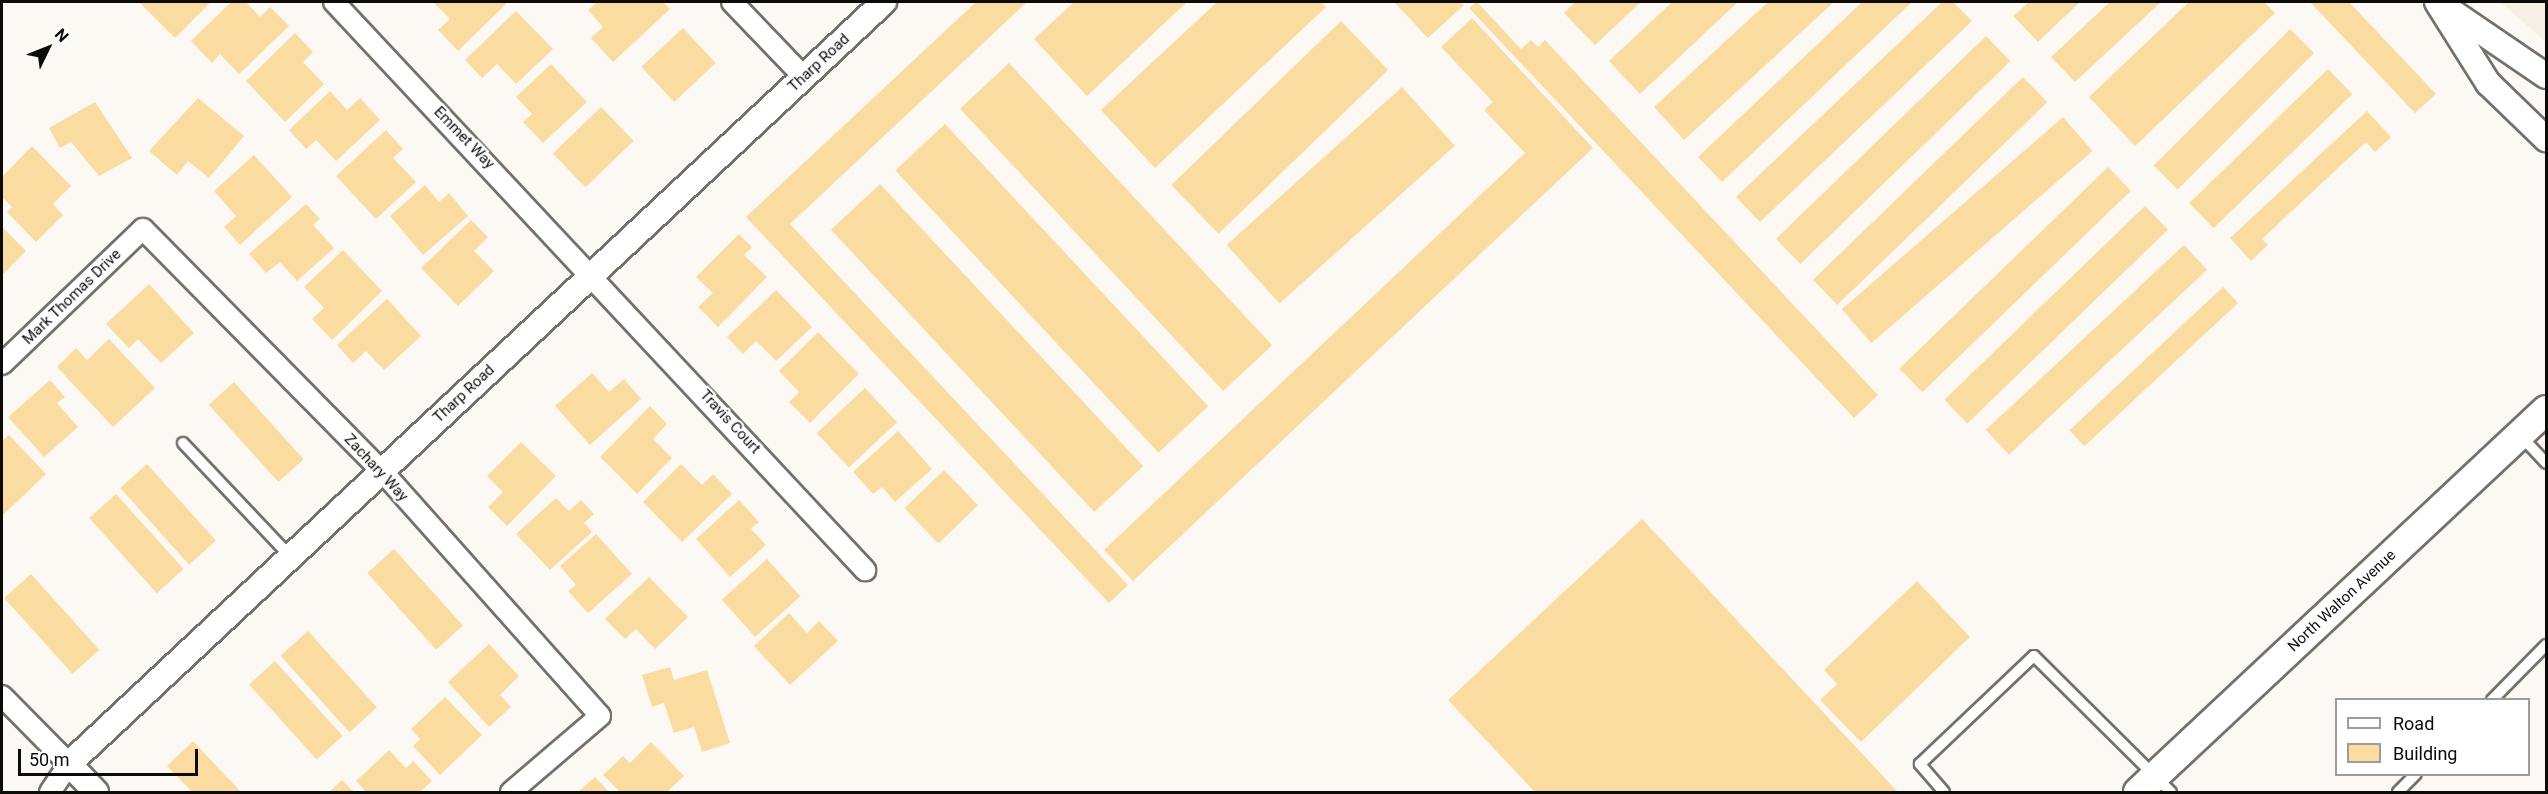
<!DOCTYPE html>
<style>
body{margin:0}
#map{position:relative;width:2548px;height:794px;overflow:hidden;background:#fcf9f4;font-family:Roboto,sans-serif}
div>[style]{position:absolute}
.built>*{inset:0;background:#f6efe3}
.building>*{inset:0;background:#fadba0;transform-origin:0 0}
.roads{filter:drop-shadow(2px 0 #74716d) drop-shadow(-2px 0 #74716d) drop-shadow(0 2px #74716d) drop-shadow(0 -2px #74716d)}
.service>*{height:10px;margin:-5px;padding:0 5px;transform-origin:5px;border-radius:5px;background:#fff}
.minor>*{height:20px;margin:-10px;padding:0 10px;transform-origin:10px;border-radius:10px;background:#fff}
.tertiary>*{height:24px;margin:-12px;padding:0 12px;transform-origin:12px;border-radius:12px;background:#fff}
.secondary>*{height:28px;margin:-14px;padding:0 14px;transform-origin:14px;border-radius:14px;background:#fff}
span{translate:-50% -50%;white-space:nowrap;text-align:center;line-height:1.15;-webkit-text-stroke:4.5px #fff;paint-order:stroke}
.street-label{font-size:15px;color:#0c0b09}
.frame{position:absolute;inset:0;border:3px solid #0c0b09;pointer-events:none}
.legend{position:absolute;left:2335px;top:698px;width:195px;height:78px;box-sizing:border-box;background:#fff;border:2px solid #9e9d9d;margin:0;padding:8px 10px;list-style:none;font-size:18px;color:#0c0b09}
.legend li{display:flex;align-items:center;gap:12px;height:30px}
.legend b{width:30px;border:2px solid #9e9d9d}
.north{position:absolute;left:18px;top:18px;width:60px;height:60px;-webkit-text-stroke:4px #fff;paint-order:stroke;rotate:47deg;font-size:16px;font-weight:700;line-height:24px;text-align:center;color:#0c0b09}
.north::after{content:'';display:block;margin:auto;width:21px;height:27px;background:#0c0b09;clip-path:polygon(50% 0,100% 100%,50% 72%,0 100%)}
.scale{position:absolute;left:18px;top:749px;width:180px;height:27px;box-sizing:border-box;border:3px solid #0c0b09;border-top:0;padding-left:8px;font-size:18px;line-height:21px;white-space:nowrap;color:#0c0b09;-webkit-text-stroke:4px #fff;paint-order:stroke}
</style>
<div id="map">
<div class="built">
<i style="clip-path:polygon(2500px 2px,2546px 2px,2546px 42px)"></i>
</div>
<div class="building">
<i style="clip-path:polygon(139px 2px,207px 2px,209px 4px,175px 38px)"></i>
<i style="clip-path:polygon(231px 2px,246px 2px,260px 17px,270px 7px,289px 26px,239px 74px,220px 54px,212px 63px,191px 41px)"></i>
<i style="clip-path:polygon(433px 2px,508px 2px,458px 51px,438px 30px,450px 19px)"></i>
<i style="clip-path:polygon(597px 2px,663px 2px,670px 9px,613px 62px,591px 38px,603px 27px,588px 10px)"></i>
<i style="clip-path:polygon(976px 2px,1027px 2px,790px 224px,1128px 585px,1109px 603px,746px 217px)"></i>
<i style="clip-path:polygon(1074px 2px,1187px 2px,1087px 96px,1034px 39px)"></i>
<i style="clip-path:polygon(1217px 2px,1321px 2px,1326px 7px,1155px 168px,1101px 110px)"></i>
<i style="clip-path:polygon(1394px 2px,1460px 2px,1464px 5px,1428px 38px)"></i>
<i style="clip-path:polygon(1477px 2px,1521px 49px,1531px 40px,1538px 47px,1545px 40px,1878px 395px,1854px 418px,1469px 8px)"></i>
<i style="clip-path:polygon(1575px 2px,1641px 2px,1595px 45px,1564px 13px)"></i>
<i style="clip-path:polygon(1672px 2px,1738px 2px,1640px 94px,1609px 61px)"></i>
<i style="clip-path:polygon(1768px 2px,1834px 2px,1684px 140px,1654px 107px)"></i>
<i style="clip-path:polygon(1862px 2px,1912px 2px,1722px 182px,1698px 157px)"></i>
<i style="clip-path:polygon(1942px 2px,1953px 2px,1972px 21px,1760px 222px,1736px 197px)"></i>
<i style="clip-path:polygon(2029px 2px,2080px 2px,2038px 42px,2013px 16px)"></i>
<i style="clip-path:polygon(2110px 2px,2161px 2px,2075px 82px,2051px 57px)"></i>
<i style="clip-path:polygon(2189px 2px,2264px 2px,2275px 13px,2135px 146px,2089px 97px)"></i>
<i style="clip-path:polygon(2310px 2px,2349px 2px,2436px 94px,2415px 113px)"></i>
<i style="clip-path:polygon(516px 11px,553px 49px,516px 84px,497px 64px,482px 78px,465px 60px)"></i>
<i style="clip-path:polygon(1472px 18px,1593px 148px,1133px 581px,1104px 550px,1525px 153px,1484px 110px,1493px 102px,1441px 47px)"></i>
<i style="left:1341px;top:21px;width:68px;height:236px;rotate:46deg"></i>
<i style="left:683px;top:28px;width:48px;height:57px;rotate:47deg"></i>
<i style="left:2290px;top:29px;width:34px;height:193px;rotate:45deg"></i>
<i style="clip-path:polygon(295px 33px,313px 52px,303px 62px,324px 84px,285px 122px,246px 81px)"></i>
<i style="left:1986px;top:36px;width:35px;height:292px;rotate:46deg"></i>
<i style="left:1009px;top:63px;width:386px;height:67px;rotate:47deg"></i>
<i style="clip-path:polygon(551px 64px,587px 102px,543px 143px,523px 122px,532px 114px,516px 97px)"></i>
<i style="left:2328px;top:69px;width:35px;height:193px;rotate:46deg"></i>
<i style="left:2023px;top:77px;width:35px;height:292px;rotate:46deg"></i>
<i style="left:1402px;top:87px;width:79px;height:236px;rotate:48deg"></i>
<i style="clip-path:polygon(330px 91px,347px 110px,360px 98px,380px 120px,336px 161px,316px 140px,306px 149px,289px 130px)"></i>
<i style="clip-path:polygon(198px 98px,244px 136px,209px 178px,188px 161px,177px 175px,149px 151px)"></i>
<i style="clip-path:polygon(95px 102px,132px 158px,99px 176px,71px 142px,60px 148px,49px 128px)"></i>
<i style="left:601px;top:107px;width:47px;height:67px;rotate:46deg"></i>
<i style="clip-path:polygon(2367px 111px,2391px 137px,2375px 152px,2366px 142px,2262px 239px,2268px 245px,2251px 261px,2230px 238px)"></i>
<i style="left:2063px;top:117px;width:45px;height:293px;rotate:49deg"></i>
<i style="left:945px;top:124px;width:386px;height:68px;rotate:47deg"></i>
<i style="clip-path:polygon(386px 130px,403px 149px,393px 158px,416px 182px,376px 219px,336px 176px)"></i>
<i style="clip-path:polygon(32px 146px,71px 186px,53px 204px,63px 215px,36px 242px,7px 212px,12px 207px,2px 197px,2px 177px)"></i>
<i style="clip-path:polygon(254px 155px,292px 197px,240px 245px,224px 227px,236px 216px,214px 191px)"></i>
<i style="left:2108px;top:167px;width:33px;height:290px;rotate:46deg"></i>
<i style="left:880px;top:184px;width:386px;height:67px;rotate:47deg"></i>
<i style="clip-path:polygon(425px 185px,439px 202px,449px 193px,468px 216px,423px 255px,390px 216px)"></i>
<i style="clip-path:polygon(306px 204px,320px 219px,313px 225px,334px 248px,297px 281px,280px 262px,266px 273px,249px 254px)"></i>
<i style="left:2145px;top:206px;width:33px;height:279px;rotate:46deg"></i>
<i style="clip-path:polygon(471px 220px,488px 237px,474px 251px,494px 271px,458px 306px,421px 268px)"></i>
<i style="clip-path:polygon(2px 227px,26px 251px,2px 275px)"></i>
<i style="clip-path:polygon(739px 234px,752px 247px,744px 255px,767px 277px,718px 327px,698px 307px,713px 293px,696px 277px)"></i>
<i style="left:2184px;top:245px;width:34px;height:271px;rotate:47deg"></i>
<i style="clip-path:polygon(343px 250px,382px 291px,332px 340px,312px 319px,324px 308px,304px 287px)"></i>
<i style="clip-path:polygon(149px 284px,194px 333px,161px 363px,138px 339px,129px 348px,106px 324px)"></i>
<i style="left:2223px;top:287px;width:22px;height:210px;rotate:47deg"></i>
<i style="clip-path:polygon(776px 290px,812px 327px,776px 361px,756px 341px,743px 354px,727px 337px)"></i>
<i style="clip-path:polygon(387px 299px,421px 336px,384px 370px,366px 351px,353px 363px,337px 345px)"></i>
<i style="clip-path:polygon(818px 332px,859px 374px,810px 423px,789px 402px,799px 392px,779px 371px)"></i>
<i style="clip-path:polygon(109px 339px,155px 388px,113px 427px,57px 367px,76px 348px,87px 360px)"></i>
<i style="clip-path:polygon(592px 373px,609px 392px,624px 379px,641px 399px,590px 445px,555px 406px)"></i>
<i style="clip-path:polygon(50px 380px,65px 397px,57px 403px,78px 427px,44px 457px,8px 417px)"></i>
<i style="left:234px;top:382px;width:104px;height:34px;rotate:48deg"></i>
<i style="left:865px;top:388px;width:47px;height:66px;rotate:47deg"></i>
<i style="clip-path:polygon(650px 406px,667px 424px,653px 439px,672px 458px,637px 494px,600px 457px)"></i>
<i style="clip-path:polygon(898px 431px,932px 469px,895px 502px,882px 487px,873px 494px,853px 472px)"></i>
<i style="clip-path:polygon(9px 435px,46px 474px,2px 516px,2px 441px)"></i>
<i style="clip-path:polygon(521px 442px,556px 476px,507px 526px,488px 507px,503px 492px,487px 476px)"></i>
<i style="left:147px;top:464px;width:103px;height:36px;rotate:48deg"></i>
<i style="clip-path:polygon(681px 464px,702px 485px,713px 474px,732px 494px,682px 542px,643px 502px)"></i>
<i style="left:944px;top:470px;width:49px;height:55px;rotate:46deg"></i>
<i style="left:116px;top:494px;width:101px;height:36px;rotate:48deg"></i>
<i style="clip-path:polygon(556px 498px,569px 511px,581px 500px,594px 514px,584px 523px,592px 532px,550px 570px,516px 534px)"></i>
<i style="clip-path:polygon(739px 500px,759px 522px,751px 529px,766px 545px,730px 577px,696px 539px)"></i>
<i style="clip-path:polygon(1642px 519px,1898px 792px,1535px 792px,1448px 700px)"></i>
<i style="clip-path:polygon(596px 534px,632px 574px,588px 613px,568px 591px,576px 585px,560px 566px)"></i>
<i style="left:394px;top:549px;width:103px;height:36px;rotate:48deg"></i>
<i style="left:767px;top:559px;width:50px;height:61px;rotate:48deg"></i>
<i style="left:31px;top:574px;width:102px;height:36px;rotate:48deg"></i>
<i style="clip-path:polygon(649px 577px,688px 617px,655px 649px,636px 629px,625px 639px,605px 619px)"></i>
<i style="clip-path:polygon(1917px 581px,1970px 637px,1861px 742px,1820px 700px,1837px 684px,1824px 670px)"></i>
<i style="clip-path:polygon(789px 613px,807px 633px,819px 621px,838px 641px,790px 685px,754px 646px)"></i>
<i style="left:308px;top:631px;width:103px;height:37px;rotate:48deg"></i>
<i style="clip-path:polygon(489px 644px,519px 676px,500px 695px,511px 707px,489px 727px,448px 682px)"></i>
<i style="left:275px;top:661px;width:101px;height:35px;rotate:48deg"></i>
<i style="clip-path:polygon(670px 667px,674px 680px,707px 670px,730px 743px,702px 752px,694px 727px,674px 733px,664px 703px,652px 707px,642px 675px)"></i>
<i style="clip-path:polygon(445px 697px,482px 735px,440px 775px,413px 746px,420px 739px,411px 729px)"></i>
<i style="clip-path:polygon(193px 741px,241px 792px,192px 792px,167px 766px)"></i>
<i style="clip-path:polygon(651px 742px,684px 776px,667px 792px,620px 792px,603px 775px,623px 756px,630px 763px)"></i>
<i style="clip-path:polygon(389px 750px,406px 768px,413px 761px,432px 781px,420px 792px,366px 792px,356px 781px)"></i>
<i style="clip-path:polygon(595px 777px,609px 792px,578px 792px)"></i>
<i style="clip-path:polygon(342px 780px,354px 792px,329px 792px)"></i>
</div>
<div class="roads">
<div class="service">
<i style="left:2520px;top:435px;width:38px;rotate:47deg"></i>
<i style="left:183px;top:443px;width:156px;rotate:46.6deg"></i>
<i style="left:2492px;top:700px;width:77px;rotate:-45.5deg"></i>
<i style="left:1944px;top:792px;width:37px;rotate:-131deg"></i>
<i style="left:1920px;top:764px;width:157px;rotate:-43.5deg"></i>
<i style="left:2034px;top:656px;width:193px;rotate:44.8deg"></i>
<i style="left:2398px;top:792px;width:25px;rotate:-45deg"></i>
</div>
<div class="minor">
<i style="left:334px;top:2px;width:778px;rotate:46.93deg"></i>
<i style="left:732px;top:2px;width:104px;rotate:46.2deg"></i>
<i style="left:2px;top:364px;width:195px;rotate:-43.8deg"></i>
<i style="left:143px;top:229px;width:339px;rotate:45.4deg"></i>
<i style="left:381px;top:470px;width:329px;rotate:48.3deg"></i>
<i style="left:600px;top:716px;width:117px;rotate:139.5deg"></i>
<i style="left:2px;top:696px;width:95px;rotate:45.4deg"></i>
<i style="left:69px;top:764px;width:34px;rotate:124deg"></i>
</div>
<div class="tertiary">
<i style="left:2437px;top:2px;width:96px;rotate:57.8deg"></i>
<i style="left:2488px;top:83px;width:81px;rotate:44deg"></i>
<i style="left:2442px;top:5px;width:126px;rotate:34.3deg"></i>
<i style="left:96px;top:792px;width:39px;rotate:-134deg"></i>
<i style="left:69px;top:764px;width:1116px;rotate:-43.08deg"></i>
</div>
<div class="secondary">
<i style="left:2138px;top:792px;width:559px;rotate:-43.11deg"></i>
</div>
</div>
<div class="street-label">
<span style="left:819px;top:63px;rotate:-43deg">Tharp Road</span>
<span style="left:464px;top:138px;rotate:46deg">Emmet Way</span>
<span style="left:72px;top:297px;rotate:-44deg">Mark Thomas Drive</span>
<span style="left:464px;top:394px;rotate:-43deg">Tharp Road</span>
<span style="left:730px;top:422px;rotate:47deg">Travis Court</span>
<span style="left:376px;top:468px;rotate:47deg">Zachary Way</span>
<span style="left:2342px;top:601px;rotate:-43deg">North Walton Avenue</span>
</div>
<div class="frame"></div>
<ul class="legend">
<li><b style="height:8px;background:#fff"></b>Road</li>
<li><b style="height:16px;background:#fadba0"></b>Building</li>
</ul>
<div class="north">N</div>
<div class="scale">50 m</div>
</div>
